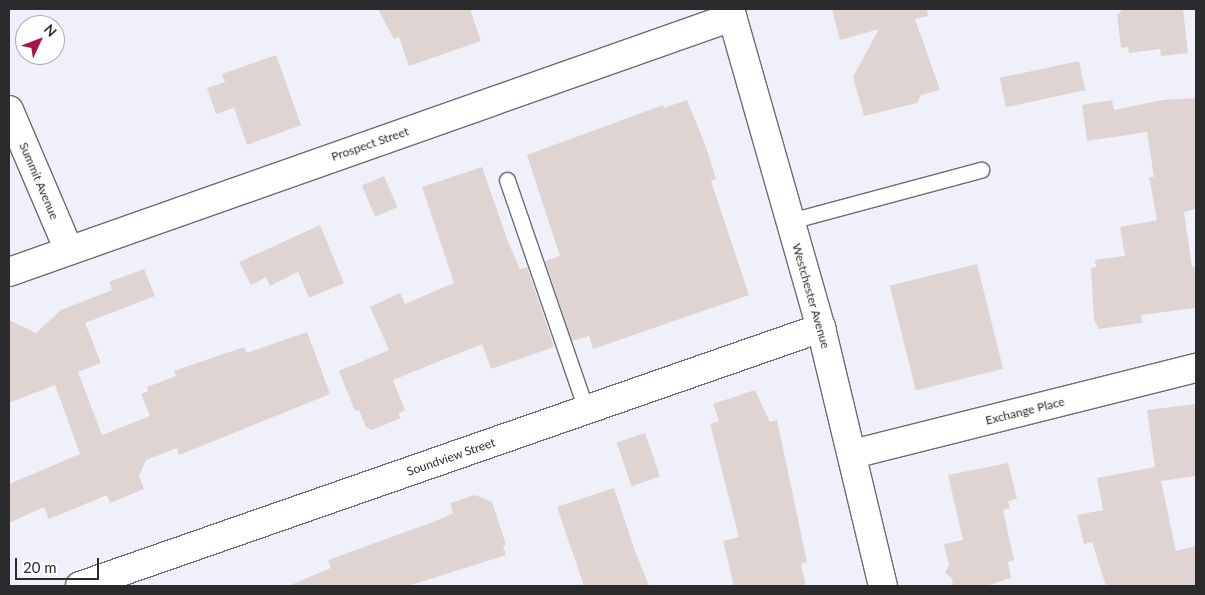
<!DOCTYPE html>
<style>
body{margin:0}
#map{position:relative;width:1205px;height:595px;overflow:hidden;background:#f0f0fa;font-family:Lato,sans-serif}
div>[style]{position:absolute}
.building>*{inset:0;background:#dfd4d1;transform-origin:0 0}
.roads{filter:drop-shadow(1px 0 #6b6c74) drop-shadow(-1px 0 #6b6c74) drop-shadow(0 1px #6b6c74) drop-shadow(0 -1px #6b6c74)}
.service>*{height:15px;margin:-7.5px;padding:0 7.5px;transform-origin:7.5px;border-radius:7.5px;background:#fff}
.minor>*{height:28px;margin:-14px;padding:0 14px;transform-origin:14px;border-radius:14px;background:#fff}
.secondary>*{height:28px;margin:-14px;padding:0 14px;transform-origin:14px;border-radius:14px;background:#fff}
span{translate:-50% -50%;white-space:nowrap;text-align:center;line-height:1.15;-webkit-text-stroke:4.5px #fefefe;paint-order:stroke}
.street-label{font-size:12px;color:#2b2b2e}
.frame{position:absolute;inset:0;border:10px solid #2b2b2e;pointer-events:none}
.north{position:absolute;left:15px;top:15px;width:50px;height:50px;box-sizing:border-box;background:#fefefe;border:1px solid #aaaaab;border-radius:50%;rotate:47deg;font-size:14px;font-weight:700;line-height:20px;text-align:center;color:#2b2b2e}
.north::after{content:'';display:block;margin:auto;width:18px;height:22px;background:#a71248;clip-path:polygon(50% 0,100% 100%,50% 72%,0 100%)}
.scale{position:absolute;left:15px;top:558px;width:84px;height:22px;box-sizing:border-box;border:2px solid #2b2b2e;border-top:0;padding-left:6px;font-size:15px;line-height:18px;white-space:nowrap;color:#2b2b2e;-webkit-text-stroke:4px #fefefe;paint-order:stroke}
</style>
<div id="map">
<div class="building">
<i style="clip-path:polygon(378px 9px,470px 9px,481px 41px,409px 66px,399px 37px,394px 39px)"></i>
<i style="clip-path:polygon(832px 9px,927px 9px,928px 16px,915px 19px,940px 90px,921px 95px,917px 103px,864px 116px,853px 77px,879px 29px,840px 40px)"></i>
<i style="clip-path:polygon(1123px 9px,1183px 9px,1188px 53px,1161px 56px,1160px 49px,1129px 53px,1128px 47px,1121px 48px,1117px 15px)"></i>
<i style="clip-path:polygon(276px 55px,301px 125px,247px 145px,234px 108px,216px 114px,207px 88px,225px 82px,222px 74px)"></i>
<i style="left:1079px;top:61px;width:30px;height:81px;rotate:78deg"></i>
<i style="clip-path:polygon(1196px 98px,1196px 209px,1184px 212px,1192px 267px,1196px 267px,1196px 308px,1141px 315px,1142px 323px,1099px 329px,1094px 320px,1091px 268px,1096px 267px,1095px 260px,1125px 256px,1120px 227px,1157px 220px,1149px 177px,1154px 177px,1147px 132px,1087px 141px,1082px 105px,1112px 100px,1114px 110px,1163px 100px)"></i>
<i style="clip-path:polygon(687px 100px,706px 147px,716px 179px,711px 181px,749px 295px,593px 349px,589px 336px,572px 341px,545px 261px,560px 256px,527px 155px,663px 105px,664px 108px)"></i>
<i style="clip-path:polygon(482px 167px,509px 244px,520px 269px,527px 267px,554px 347px,491px 369px,482px 344px,393px 380px,405px 410px,398px 414px,401px 418px,372px 430px,366px 427px,359px 410px,355px 411px,339px 371px,389px 350px,370px 307px,400px 293px,405px 304px,454px 283px,422px 187px)"></i>
<i style="left:384px;top:176px;width:34px;height:24px;rotate:67deg"></i>
<i style="clip-path:polygon(320px 225px,344px 283px,309px 298px,298px 272px,270px 286px,266px 277px,251px 285px,239px 262px)"></i>
<i style="left:977px;top:264px;width:108px;height:90px;rotate:76deg"></i>
<i style="clip-path:polygon(144px 269px,155px 296px,85px 323px,101px 363px,78px 372px,102px 435px,150px 416px,141px 394px,148px 391px,147px 387px,176px 376px,174px 371px,244px 347px,247px 353px,307px 332px,330px 394px,179px 455px,177px 448px,146px 460px,139px 476px,144px 489px,110px 503px,107px 495px,49px 519px,44px 507px,9px 523px,9px 484px,80px 454px,55px 385px,9px 403px,9px 320px,36px 333px,61px 310px,112px 290px,109px 282px)"></i>
<i style="clip-path:polygon(755px 390px,770px 422px,777px 420px,807px 562px,801px 564px,806px 586px,734px 586px,723px 541px,739px 537px,710px 424px,719px 421px,713px 404px)"></i>
<i style="clip-path:polygon(1196px 404px,1196px 476px,1161px 481px,1176px 551px,1196px 546px,1196px 586px,1106px 586px,1092px 542px,1084px 544px,1077px 515px,1103px 510px,1097px 478px,1155px 467px,1147px 410px)"></i>
<i style="left:645px;top:433px;width:46px;height:30px;rotate:71deg"></i>
<i style="clip-path:polygon(1008px 463px,1017px 499px,1008px 501px,1010px 508px,1003px 510px,1014px 560px,1008px 562px,1011px 578px,986px 586px,953px 586px,952px 578px,945px 573px,949px 565px,944px 544px,963px 540px,948px 475px)"></i>
<i style="clip-path:polygon(614px 488px,635px 551px,649px 586px,584px 586px,557px 507px)"></i>
<i style="clip-path:polygon(475px 495px,492px 502px,506px 545px,503px 546px,506px 555px,408px 586px,288px 586px,331px 568px,328px 560px,441px 519px,453px 513px,450px 503px)"></i>
</div>
<div class="roads">
<div class="service">
<i style="left:507px;top:180px;width:243px;rotate:71deg"></i>
<i style="left:790px;top:221px;width:198px;rotate:-15deg"></i>
</div>
<div class="minor">
<i style="left:9px;top:110px;width:153px;rotate:66.9deg"></i>
<i style="left:9px;top:272px;width:767px;rotate:-19.43deg"></i>
<i style="left:853px;top:454px;width:354px;rotate:-14.1deg"></i>
<i style="left:80px;top:586px;width:785px;rotate:-19.2deg"></i>
</div>
<div class="secondary">
<i style="left:730px;top:9px;width:332px;rotate:74.1deg"></i>
<i style="left:821px;top:328px;width:265px;rotate:76.5deg"></i>
</div>
</div>
<div class="street-label">
<span style="left:370px;top:144px;rotate:-19deg">Prospect Street</span>
<span style="left:39px;top:181px;rotate:67deg">Summit Avenue</span>
<span style="left:811px;top:296px;rotate:74deg">Westchester Avenue</span>
<span style="left:1025px;top:411px;rotate:-14deg">Exchange Place</span>
<span style="left:451px;top:457px;rotate:-19deg">Soundview Street</span>
</div>
<div class="frame"></div>
<div class="north">N</div>
<div class="scale">20 m</div>
</div>
